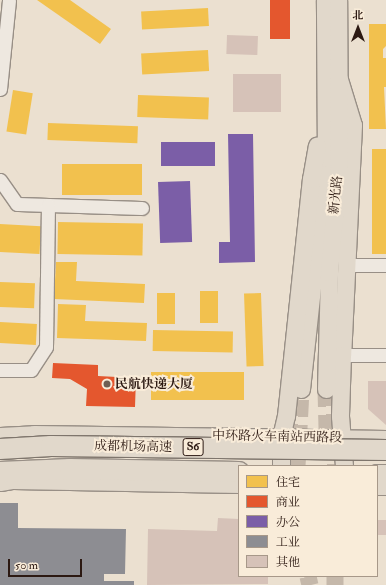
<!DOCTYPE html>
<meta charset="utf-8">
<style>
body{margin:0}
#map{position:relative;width:386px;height:585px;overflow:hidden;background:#ebe0d0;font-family:"IM FELL Double Pica","Noto Serif SC",serif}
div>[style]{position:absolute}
.homes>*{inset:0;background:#f2c14e;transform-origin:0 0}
.shops>*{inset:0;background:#e4572e;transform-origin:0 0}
.offices>*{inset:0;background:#7b5ea7;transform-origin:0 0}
.industry>*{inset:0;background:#8d8d92}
.building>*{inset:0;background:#d6c2b8;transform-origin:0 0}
.major-tunnel>*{height:17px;margin-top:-8.5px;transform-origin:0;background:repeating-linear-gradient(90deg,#c5b8aa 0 17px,transparent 0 25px)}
.roads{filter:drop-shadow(1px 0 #988f86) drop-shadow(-1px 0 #988f86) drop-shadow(0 1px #988f86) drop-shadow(0 -1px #988f86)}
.minor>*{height:13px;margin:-6.5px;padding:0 6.5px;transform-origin:6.5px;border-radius:6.5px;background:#eee8e0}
.major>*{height:17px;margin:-8.5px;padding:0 8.5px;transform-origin:8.5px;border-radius:8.5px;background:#e1d8cb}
.highway>*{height:20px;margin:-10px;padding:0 10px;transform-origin:10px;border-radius:10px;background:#e1d8cb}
.bridges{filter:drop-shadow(1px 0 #7e756c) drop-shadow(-1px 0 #7e756c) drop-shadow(0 1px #7e756c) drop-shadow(0 -1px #7e756c)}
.highway-bridge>*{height:20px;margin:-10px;padding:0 10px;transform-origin:10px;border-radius:10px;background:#e1d8cb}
.dots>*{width:11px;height:11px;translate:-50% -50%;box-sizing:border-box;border:2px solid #f9ecd9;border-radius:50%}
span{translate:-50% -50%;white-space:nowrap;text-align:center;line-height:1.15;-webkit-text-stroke:4px #f9ecd9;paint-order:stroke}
.shield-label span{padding:1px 3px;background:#f9ecd9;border:1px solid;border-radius:3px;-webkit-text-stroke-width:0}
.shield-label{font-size:12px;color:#2c1912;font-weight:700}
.street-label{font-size:13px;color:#2c1912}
.poi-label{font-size:13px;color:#2c1912;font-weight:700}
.left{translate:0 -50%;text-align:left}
.legend{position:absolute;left:238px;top:465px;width:140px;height:112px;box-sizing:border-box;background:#f9ecd9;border:1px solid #a79889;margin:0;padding:5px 7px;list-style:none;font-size:12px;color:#2c1912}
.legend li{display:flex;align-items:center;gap:8px;height:20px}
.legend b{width:20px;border:1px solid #a79889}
.north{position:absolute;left:338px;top:8px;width:40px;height:40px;-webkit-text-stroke:3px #f9ecd9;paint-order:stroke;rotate:0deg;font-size:11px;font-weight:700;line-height:16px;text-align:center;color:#2c1912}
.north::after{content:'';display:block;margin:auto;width:14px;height:18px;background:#2c1912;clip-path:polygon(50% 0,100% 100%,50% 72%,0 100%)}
.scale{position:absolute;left:8px;top:559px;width:74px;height:18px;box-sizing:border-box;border:2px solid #2c1912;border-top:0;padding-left:5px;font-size:12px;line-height:14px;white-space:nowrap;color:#2c1912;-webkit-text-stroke:3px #f9ecd9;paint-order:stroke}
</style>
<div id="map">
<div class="homes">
<i style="clip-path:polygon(37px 0,70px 0,111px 29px,100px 44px)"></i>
<i style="left:208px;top:8px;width:18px;height:67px;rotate:87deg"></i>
<i style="clip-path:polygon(369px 24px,386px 24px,386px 46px,383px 49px,383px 58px,386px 58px,386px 87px,384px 87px,386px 129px,369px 129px)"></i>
<i style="left:208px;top:50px;width:21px;height:67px;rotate:87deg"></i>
<i style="left:13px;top:90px;width:20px;height:42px;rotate:9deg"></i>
<i style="left:138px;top:95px;width:71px;height:22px;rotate:2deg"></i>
<i style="left:48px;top:123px;width:90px;height:17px;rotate:2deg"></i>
<i style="left:372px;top:149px;width:14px;height:105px"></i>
<i style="left:62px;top:164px;width:80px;height:31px"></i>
<i style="left:58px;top:222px;width:85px;height:32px;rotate:1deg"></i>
<i style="left:0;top:224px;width:41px;height:28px;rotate:3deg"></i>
<i style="clip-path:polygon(56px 262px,77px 262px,76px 281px,145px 284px,144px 303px,54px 299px)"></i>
<i style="left:0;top:282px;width:35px;height:25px;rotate:2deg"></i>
<i style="left:200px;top:291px;width:18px;height:32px"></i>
<i style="left:157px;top:293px;width:18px;height:31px"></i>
<i style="left:261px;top:293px;width:73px;height:17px;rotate:88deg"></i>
<i style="clip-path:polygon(58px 304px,86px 305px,85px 321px,147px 323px,146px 341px,57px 338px)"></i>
<i style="left:0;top:322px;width:37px;height:21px;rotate:3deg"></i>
<i style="left:153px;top:330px;width:80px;height:21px;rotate:1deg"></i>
<i style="left:151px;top:372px;width:93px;height:28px"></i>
</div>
<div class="shops">
<i style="left:270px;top:0;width:20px;height:39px"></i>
<i style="clip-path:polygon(53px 363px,98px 365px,98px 376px,136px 378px,135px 407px,86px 406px,87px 389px,70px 379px,52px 378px)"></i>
</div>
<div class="offices">
<i style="clip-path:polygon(228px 134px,253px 134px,255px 262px,219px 263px,219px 242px,230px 242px)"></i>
<i style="left:161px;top:142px;width:54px;height:24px"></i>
<i style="left:190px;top:181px;width:61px;height:32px;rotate:88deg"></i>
</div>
<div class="industry">
<i style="clip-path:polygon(0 503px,18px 503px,18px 528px,126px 529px,125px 574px,104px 574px,104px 581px,134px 581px,134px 585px,0 585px)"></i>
</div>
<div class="building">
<i style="left:227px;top:35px;width:31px;height:19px;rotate:2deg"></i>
<i style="left:233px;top:74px;width:48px;height:38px"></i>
<i style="clip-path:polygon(368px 381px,386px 381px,386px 425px,368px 409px)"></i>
<i style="clip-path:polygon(218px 518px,239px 519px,239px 576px,268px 576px,268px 584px,147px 585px,148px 529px,217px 531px)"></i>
<i style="left:377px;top:520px;width:9px;height:15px"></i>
</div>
<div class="major-tunnel">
<i style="left:326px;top:389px;width:77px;rotate:88.5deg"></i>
<i style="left:297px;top:466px;width:77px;rotate:-87deg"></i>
<i style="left:308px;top:576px;width:9px;rotate:77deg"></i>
<i style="left:335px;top:576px;width:9px;rotate:90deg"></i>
</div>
<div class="roads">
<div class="minor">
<i style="left:0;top:89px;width:89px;rotate:-84.2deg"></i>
<i style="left:0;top:180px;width:29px;rotate:55deg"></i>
<i style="left:17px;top:204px;width:125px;rotate:1.8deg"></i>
<i style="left:347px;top:265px;width:39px"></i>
<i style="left:342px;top:355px;width:44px"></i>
<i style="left:0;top:370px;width:31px"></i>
<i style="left:31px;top:370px;width:27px;rotate:-57deg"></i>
<i style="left:46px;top:347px;width:142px;rotate:-89.2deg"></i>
</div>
<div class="major">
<i style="left:338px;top:76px;width:51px;rotate:73deg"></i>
<i style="left:353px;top:125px;width:230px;rotate:92.7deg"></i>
<i style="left:342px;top:355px;width:61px;rotate:91.9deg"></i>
<i style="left:340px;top:416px;width:50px;rotate:85.4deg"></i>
<i style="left:301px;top:389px;width:232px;rotate:-83.8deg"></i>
<i style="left:326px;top:158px;width:158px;rotate:-90.4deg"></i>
<i style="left:326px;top:389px;width:117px;rotate:-88.5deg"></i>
<i style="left:329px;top:272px;width:108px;rotate:-84.7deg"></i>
<i style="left:339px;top:164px;width:164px;rotate:-90.3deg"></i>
<i style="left:0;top:436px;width:34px;rotate:-3deg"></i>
<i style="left:34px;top:434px;width:352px;rotate:0.8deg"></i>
<i style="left:281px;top:466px;width:29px;rotate:-90deg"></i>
<i style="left:281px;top:437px;width:22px;rotate:-77deg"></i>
<i style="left:286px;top:416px;width:238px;rotate:-84deg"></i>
<i style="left:311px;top:179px;width:34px;rotate:-80deg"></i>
<i style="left:0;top:482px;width:13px;rotate:-9deg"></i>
<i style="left:13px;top:480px;width:226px;rotate:1deg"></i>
<i style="left:377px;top:486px;width:9px"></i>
</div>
<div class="highway">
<i style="left:0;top:472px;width:70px;rotate:-2.5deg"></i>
<i style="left:70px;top:469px;width:169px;rotate:1deg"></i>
<i style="left:377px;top:475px;width:9px"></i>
</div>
</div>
<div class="bridges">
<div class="highway-bridge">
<i style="left:0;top:449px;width:51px;rotate:-3.4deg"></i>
<i style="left:51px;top:446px;width:335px;rotate:0.7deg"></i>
</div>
</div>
<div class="dots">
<i style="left:107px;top:384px;background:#6f5f54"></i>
</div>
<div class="shield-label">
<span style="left:193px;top:447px">S6</span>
</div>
<div class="street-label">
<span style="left:336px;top:195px;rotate:-84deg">新光路</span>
<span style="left:277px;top:437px;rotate:1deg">中环路火车南站西路段</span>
<span style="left:133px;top:447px;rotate:1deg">成都机场高速</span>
</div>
<div class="poi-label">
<span class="left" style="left:115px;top:384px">民航快递大厦</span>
</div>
<ul class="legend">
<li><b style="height:11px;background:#f2c14e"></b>住宅</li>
<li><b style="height:11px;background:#e4572e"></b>商业</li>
<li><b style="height:11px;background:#7b5ea7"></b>办公</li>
<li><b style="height:11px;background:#8d8d92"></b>工业</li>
<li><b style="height:11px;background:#d6c2b8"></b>其他</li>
</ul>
<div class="north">北</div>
<div class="scale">50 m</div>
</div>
